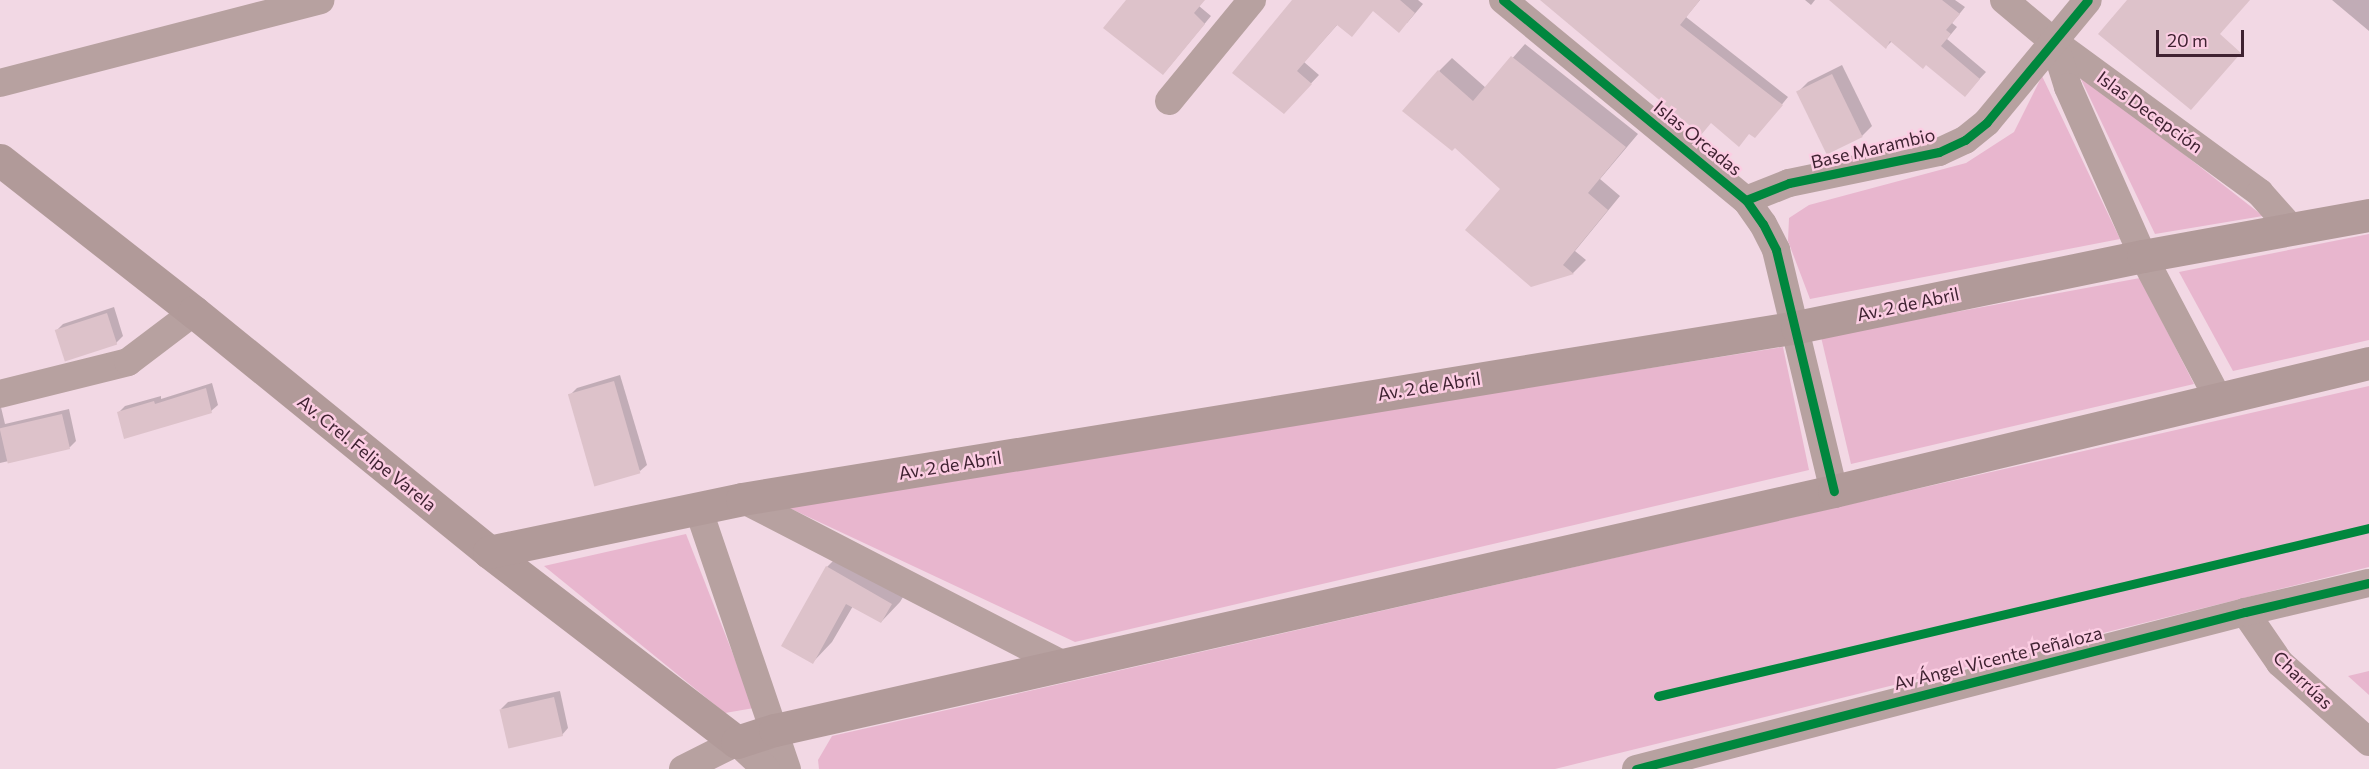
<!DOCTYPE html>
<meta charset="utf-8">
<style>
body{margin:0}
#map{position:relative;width:2369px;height:769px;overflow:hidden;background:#f2d8e4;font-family:Commissioner,sans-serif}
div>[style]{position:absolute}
.green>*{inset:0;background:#e8b6ce}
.shadow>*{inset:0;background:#0003}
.building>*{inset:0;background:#ddc2ca;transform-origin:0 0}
.minor>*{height:28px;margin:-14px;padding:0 14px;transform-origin:14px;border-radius:14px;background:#b7a1a0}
.major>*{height:33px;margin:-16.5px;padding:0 16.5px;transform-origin:16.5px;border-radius:16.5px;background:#b19a99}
.cycleway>*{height:9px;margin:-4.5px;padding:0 4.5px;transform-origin:4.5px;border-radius:4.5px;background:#00873e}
span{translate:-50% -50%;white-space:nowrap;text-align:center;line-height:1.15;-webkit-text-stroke:5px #fccde3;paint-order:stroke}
.street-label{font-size:18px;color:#3f2231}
.scale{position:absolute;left:2156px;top:30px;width:88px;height:27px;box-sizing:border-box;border:3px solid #3f2231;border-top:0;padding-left:8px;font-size:18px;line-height:21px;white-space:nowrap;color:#3f2231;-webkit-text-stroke:4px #fccde3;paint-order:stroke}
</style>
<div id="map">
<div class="green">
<i style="clip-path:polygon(2078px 73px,2085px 77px,2263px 216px,2155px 234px)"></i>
<i style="clip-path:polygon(2042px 76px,2120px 239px,1810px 299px,1788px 241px,1789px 218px,1809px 205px,1966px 163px,2014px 132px)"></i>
<i style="clip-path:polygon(2369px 234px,2369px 340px,2233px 371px,2179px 272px)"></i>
<i style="clip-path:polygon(2140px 278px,2194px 384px,1851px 464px,1821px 337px)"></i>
<i style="clip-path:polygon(1783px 347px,1809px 470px,1075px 642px,783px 505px)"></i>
<i style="clip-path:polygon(2369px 386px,2369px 567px,1555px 769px,819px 769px,818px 760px,832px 736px)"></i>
<i style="clip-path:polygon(686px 534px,754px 708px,725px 713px,544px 566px)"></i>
<i style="clip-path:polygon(2369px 671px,2369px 695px,2348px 676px)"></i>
</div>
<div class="shadow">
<i style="clip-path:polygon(1128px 0,1204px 0,1199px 6px,1211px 16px,1169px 67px)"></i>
<i style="clip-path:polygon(1294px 0,1418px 0,1423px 4px,1407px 23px,1374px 10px,1338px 24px,1304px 62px,1319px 75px,1284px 112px)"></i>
<i style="clip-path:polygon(1542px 0,1700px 0,1686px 17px,1788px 97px,1761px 130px,1750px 132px,1711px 122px)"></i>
<i style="clip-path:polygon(1805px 0,1815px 0,1811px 5px)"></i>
<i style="clip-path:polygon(1831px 0,1955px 0,1965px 7px,1952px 23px,1957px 27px,1947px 39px,1986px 72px,1971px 88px,1892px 41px,1886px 47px)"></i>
<i style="clip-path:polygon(2332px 0,2369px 0,2369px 31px)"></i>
<i style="clip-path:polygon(1525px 44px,1638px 134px,1600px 179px,1620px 196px,1575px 251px,1586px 260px,1573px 273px,1532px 285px,1502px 188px,1439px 71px,1452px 58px,1486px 88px)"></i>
<i style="clip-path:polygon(1842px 65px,1872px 126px,1862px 136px,1798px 92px,1808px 82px)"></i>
<i style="clip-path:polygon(114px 307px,123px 336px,116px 343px,57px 330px,63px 324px)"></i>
<i style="clip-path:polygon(620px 375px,647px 465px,640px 471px,570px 395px,577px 388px)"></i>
<i style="clip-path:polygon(212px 383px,218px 405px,211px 411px,119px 412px,125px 406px,161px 396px,161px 399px)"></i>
<i style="clip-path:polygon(0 403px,5px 424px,69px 409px,76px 441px,70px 447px,0 463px)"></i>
<i style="clip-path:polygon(847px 547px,911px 584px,900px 602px,881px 622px,853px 606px,832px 642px,813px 662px,827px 567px)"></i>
<i style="clip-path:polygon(560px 691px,568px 728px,562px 735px,501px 709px,508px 702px)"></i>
</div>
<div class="building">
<i style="clip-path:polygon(1126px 0,1205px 0,1194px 13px,1205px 24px,1163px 75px,1103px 28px)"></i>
<i style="clip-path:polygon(1292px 0,1400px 0,1415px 13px,1399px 33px,1373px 11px,1352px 37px,1337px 25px,1297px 71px,1312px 84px,1284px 114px,1232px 73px)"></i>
<i style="clip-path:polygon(1540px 0,1700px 0,1680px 25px,1783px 105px,1755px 138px,1749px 134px,1739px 147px,1711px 123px,1701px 135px)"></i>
<i style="clip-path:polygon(1829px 0,1942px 0,1960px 14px,1946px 30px,1951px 34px,1941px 46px,1980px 79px,1965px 97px,1926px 65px,1923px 69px,1890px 41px,1886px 49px)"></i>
<i style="clip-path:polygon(2127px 0,2250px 0,2220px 34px,2241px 53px,2191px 110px,2098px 34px)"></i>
<i style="clip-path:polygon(1511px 56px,1626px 147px,1588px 193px,1608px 210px,1563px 265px,1574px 274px,1531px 287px,1465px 230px,1500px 189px,1455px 148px,1452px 151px,1402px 111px,1438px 70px,1473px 101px)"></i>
<i style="left:1832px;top:74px;width:70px;height:40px;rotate:64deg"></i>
<i style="left:107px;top:313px;width:33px;height:55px;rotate:72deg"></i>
<i style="left:614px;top:381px;width:96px;height:48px;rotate:74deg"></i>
<i style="clip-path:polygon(206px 388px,212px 413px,124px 439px,117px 412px,154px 401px,155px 404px)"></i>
<i style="left:62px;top:414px;width:36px;height:64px;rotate:77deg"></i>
<i style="clip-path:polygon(826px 566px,892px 604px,881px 623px,846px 604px,813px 664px,781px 646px)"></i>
<i style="left:554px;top:697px;width:40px;height:56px;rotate:77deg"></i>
</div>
<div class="minor">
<i style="left:1503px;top:0;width:315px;rotate:39.5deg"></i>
<i style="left:1746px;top:200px;width:29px;rotate:55deg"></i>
<i style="left:1763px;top:224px;width:29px;rotate:63deg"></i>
<i style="left:1776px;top:250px;width:248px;rotate:76.5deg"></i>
<i style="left:2004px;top:0;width:65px;rotate:40deg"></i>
<i style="left:2054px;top:42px;width:255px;rotate:36.2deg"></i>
<i style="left:2260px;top:193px;width:48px;rotate:48.4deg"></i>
<i style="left:2054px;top:42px;width:47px;rotate:72.7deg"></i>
<i style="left:2068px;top:87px;width:185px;rotate:66.1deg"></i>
<i style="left:2143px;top:256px;width:161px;rotate:62.2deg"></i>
<i style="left:0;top:83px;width:331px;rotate:-14.5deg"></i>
<i style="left:1169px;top:101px;width:131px;rotate:-50.6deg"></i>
<i style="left:1746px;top:200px;width:46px;rotate:-21.6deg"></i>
<i style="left:1789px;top:183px;width:153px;rotate:-11.7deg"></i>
<i style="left:1939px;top:152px;width:29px;rotate:-25deg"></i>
<i style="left:1965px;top:140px;width:28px;rotate:-39deg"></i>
<i style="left:1987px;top:122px;width:158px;rotate:-50.4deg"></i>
<i style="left:0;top:394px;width:132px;rotate:-14deg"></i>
<i style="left:128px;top:362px;width:83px;rotate:-37.1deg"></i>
<i style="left:742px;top:499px;width:362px;rotate:27.3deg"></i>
<i style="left:698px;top:508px;width:276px;rotate:71.2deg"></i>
<i style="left:2245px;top:612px;width:62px;rotate:55.5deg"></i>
<i style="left:2280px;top:663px;width:119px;rotate:41.6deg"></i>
<i style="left:683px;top:769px;width:60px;rotate:-26.6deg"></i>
<i style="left:737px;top:742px;width:40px;rotate:43deg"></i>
<i style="left:1636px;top:769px;width:629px;rotate:-14.46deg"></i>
<i style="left:2245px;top:612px;width:127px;rotate:-13.2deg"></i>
</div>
<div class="major">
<i style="left:0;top:160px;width:246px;rotate:38.1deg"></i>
<i style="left:194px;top:312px;width:380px;rotate:39.1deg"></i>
<i style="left:489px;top:552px;width:312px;rotate:37.5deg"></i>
<i style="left:737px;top:742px;width:40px;rotate:-18deg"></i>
<i style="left:775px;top:730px;width:1086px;rotate:-12.72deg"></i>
<i style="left:1834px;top:491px;width:550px;rotate:-13.46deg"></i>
<i style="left:489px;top:552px;width:258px;rotate:-11.8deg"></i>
<i style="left:742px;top:499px;width:1069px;rotate:-9.26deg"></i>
<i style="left:1797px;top:327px;width:353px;rotate:-11.6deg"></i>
<i style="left:2143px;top:256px;width:230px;rotate:-10.3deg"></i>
</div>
<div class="cycleway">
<i style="left:1503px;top:0;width:315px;rotate:39.5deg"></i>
<i style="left:1746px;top:200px;width:29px;rotate:55deg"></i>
<i style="left:1763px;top:224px;width:29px;rotate:63deg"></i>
<i style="left:1776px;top:250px;width:248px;rotate:76.5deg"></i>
<i style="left:1746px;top:200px;width:46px;rotate:-21.6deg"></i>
<i style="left:1789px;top:183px;width:153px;rotate:-11.7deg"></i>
<i style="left:1939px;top:152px;width:29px;rotate:-25deg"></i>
<i style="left:1965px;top:140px;width:28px;rotate:-39deg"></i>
<i style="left:1987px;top:122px;width:158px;rotate:-50.4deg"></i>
<i style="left:1658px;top:696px;width:731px;rotate:-13.29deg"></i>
<i style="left:1636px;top:769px;width:629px;rotate:-14.46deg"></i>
<i style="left:2245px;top:612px;width:127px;rotate:-13.2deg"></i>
</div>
<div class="street-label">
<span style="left:2150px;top:112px;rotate:36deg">Islas Decepción</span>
<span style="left:1698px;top:138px;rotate:39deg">Islas Orcadas</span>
<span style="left:1873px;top:148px;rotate:-13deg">Base Marambio</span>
<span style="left:1908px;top:304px;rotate:-12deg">Av. 2 de Abril</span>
<span style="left:1429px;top:386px;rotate:-9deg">Av. 2 de Abril</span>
<span style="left:367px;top:453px;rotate:39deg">Av. Crel. Felipe Varela</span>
<span style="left:950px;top:465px;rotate:-9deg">Av. 2 de Abril</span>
<span style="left:1998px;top:658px;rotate:-14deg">Av Ángel Vicente Peñaloza</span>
<span style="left:2303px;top:680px;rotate:44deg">Charrúas</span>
</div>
<div class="scale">20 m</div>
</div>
